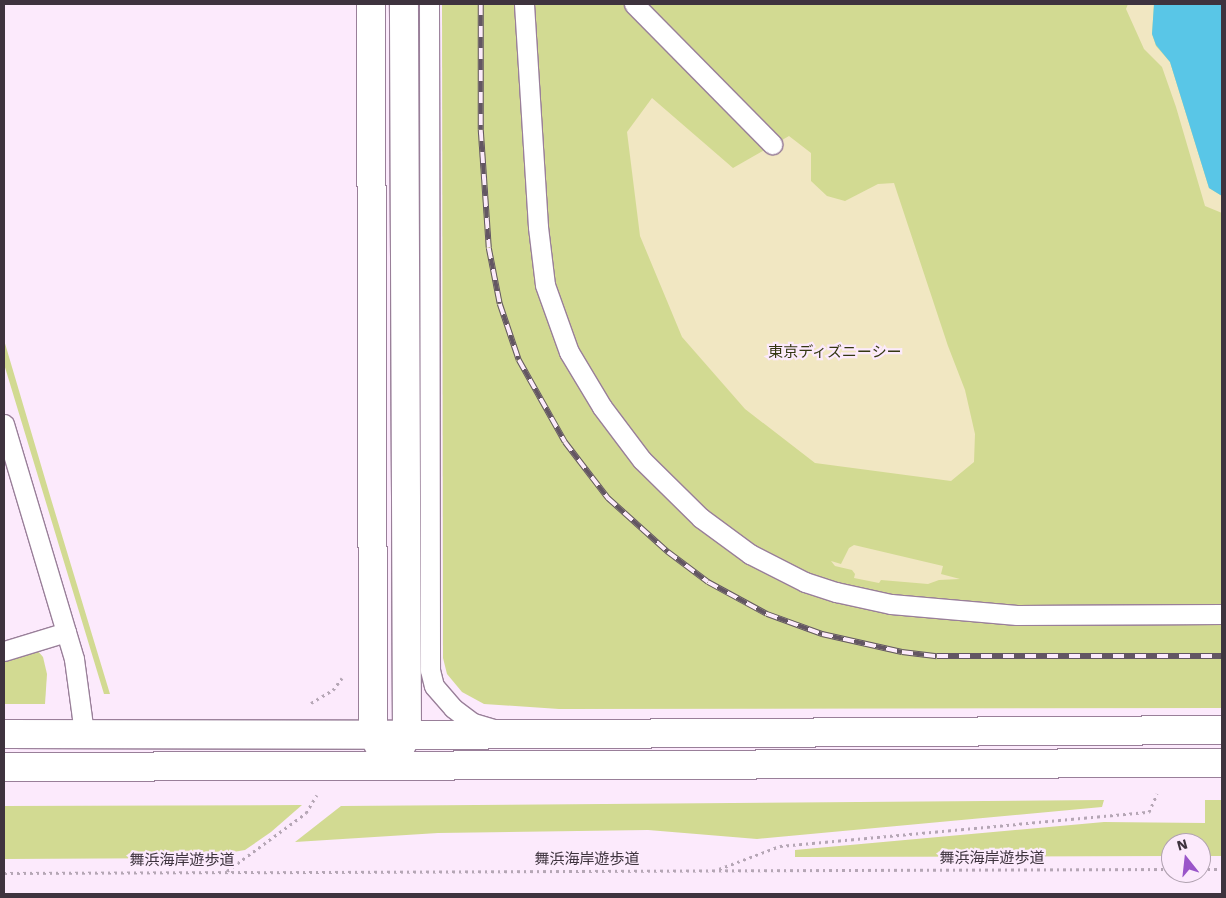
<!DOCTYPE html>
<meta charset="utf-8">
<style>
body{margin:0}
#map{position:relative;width:1226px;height:898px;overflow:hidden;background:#fceafc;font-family:"Work Sans","Noto Sans JP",sans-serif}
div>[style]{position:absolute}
.green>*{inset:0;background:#d2da92}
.sand>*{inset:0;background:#f1e7c2}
.water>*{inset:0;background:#59c6e7}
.path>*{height:3px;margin-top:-1.5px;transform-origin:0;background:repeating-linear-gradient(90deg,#b5a6b5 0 2.5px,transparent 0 6.5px)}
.roads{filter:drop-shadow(1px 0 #997f99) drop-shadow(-1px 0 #997f99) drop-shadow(0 1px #997f99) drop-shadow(0 -1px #997f99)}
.service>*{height:19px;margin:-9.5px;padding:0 9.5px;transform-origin:9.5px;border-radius:9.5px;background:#fff}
.tertiary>*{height:28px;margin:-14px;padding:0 14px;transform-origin:14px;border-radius:14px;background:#fff}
.rail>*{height:5.5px;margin-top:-2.75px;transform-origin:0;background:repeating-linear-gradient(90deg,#fceafc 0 11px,#635663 0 22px);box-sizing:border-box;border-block:1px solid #635663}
span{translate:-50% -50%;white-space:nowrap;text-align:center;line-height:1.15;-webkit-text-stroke:4.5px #fceafc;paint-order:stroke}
.park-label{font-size:15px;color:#333611}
.street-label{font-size:15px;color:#3e333e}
.frame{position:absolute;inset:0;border:5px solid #3e333e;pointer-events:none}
.north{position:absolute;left:1161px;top:833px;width:50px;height:50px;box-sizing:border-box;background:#fceafc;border:1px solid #b0a1b0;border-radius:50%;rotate:344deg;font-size:14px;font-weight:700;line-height:20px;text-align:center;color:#3e333e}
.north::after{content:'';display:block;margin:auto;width:18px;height:22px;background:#9a55c9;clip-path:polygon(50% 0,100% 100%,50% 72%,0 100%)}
</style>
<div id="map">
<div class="green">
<i style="clip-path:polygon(442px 4px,1222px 4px,1222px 708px,559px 709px,484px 704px,462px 692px,447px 674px,443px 658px)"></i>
<i style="clip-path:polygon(4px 340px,51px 499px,110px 694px,104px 694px,4px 364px)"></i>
<i style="clip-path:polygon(37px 650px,43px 657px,47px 674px,45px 704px,4px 704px,4px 660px)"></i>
<i style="clip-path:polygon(1104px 800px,1102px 807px,757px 839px,648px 830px,438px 833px,295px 842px,341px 806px)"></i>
<i style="clip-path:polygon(1205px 800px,1222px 800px,1222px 856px,1201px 856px,1201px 843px,1171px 843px,1171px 856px,795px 857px,795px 850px,1104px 822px,1205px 823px)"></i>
<i style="clip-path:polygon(302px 805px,271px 832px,245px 850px,198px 858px,4px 859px,4px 806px)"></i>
</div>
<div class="sand">
<i style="clip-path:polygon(1128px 4px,1154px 4px,1152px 34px,1156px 46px,1170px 62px,1209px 188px,1222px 196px,1222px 213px,1205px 206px,1176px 107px,1162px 67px,1144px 49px,1126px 9px)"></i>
<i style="clip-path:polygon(652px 98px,733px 168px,789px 136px,811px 153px,811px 181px,827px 196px,845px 201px,878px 184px,894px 183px,948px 346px,965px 390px,975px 434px,974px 462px,951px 481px,815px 463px,745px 409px,682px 337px,640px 236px,627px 132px)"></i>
<i style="clip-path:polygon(854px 545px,943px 566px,941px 574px,960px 579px,939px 580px,928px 584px,881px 580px,879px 583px,854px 578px,855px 574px,852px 570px,835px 566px,831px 561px,841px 564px,849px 548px)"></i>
</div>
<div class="water">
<i style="clip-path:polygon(1154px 4px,1222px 4px,1222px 196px,1209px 188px,1170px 62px,1156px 45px,1152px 34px)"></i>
</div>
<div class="path">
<i style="left:311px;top:703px;width:26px;rotate:-31deg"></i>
<i style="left:333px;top:690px;width:15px;rotate:-53deg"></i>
<i style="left:719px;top:869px;width:65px;rotate:-20.7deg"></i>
<i style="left:780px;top:846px;width:371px;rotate:-5.3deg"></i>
<i style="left:1149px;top:812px;width:20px;rotate:-66deg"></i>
<i style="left:1201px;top:869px;width:21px"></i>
<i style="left:227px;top:871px;width:98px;rotate:-36.3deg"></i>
<i style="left:306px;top:813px;width:21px;rotate:-59deg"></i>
<i style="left:4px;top:873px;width:1167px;rotate:-0.2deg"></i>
</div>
<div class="roads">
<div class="service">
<i style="left:429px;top:4px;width:666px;rotate:89.91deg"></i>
<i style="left:430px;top:670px;width:16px;rotate:76deg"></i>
<i style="left:434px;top:686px;width:29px;rotate:49deg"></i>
<i style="left:453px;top:708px;width:25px;rotate:37deg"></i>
<i style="left:473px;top:723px;width:22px;rotate:16deg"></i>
<i style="left:524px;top:4px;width:223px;rotate:86.4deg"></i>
<i style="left:538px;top:227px;width:58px;rotate:83.1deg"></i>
<i style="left:545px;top:285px;width:71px;rotate:70.3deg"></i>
<i style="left:569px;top:352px;width:64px;rotate:59deg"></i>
<i style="left:602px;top:407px;width:66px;rotate:53deg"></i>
<i style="left:642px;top:460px;width:83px;rotate:44.5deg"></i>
<i style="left:701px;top:518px;width:61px;rotate:36.3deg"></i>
<i style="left:750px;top:554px;width:62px;rotate:27deg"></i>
<i style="left:805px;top:582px;width:33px;rotate:18deg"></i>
<i style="left:836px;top:592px;width:56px;rotate:12.3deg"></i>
<i style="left:891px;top:604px;width:126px;rotate:5deg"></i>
<i style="left:1017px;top:615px;width:205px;rotate:-0.3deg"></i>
<i style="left:634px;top:4px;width:197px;rotate:45.4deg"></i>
<i style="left:4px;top:424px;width:245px;rotate:73.4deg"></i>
<i style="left:74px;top:659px;width:75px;rotate:82.3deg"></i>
<i style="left:4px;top:651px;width:65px;rotate:-17deg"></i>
</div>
<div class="tertiary">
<i style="left:371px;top:4px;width:730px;rotate:89.84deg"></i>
<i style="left:373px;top:734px;width:18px;rotate:63deg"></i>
<i style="left:4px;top:734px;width:403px;rotate:0.1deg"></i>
<i style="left:407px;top:735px;width:815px;rotate:-0.35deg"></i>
<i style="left:399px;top:750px;width:17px;rotate:-62deg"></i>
<i style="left:407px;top:735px;width:731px;rotate:-90.24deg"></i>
<i style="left:4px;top:767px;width:1218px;rotate:-0.19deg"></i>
</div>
</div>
<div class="rail">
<i style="left:481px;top:4px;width:126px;rotate:90deg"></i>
<i style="left:481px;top:130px;width:118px;rotate:86.1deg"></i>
<i style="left:489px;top:248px;width:57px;rotate:78.9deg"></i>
<i style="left:500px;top:304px;width:59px;rotate:71.3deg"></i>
<i style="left:519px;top:360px;width:94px;rotate:60.7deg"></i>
<i style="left:565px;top:442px;width:71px;rotate:52.5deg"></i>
<i style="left:608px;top:498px;width:81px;rotate:42deg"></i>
<i style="left:668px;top:552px;width:50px;rotate:36.9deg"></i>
<i style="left:708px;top:582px;width:67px;rotate:28.5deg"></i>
<i style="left:767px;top:614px;width:59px;rotate:20deg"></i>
<i style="left:822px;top:634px;width:82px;rotate:12.7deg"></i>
<i style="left:902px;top:652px;width:35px;rotate:7deg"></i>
<i style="left:937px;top:656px;width:285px"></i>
</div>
<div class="park-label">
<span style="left:835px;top:353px">東京ディズニーシー</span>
</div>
<div class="street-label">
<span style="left:992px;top:859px">舞浜海岸遊歩道</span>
<span style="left:587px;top:860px">舞浜海岸遊歩道</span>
<span style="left:182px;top:861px">舞浜海岸遊歩道</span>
</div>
<div class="frame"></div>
<div class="north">N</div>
</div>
